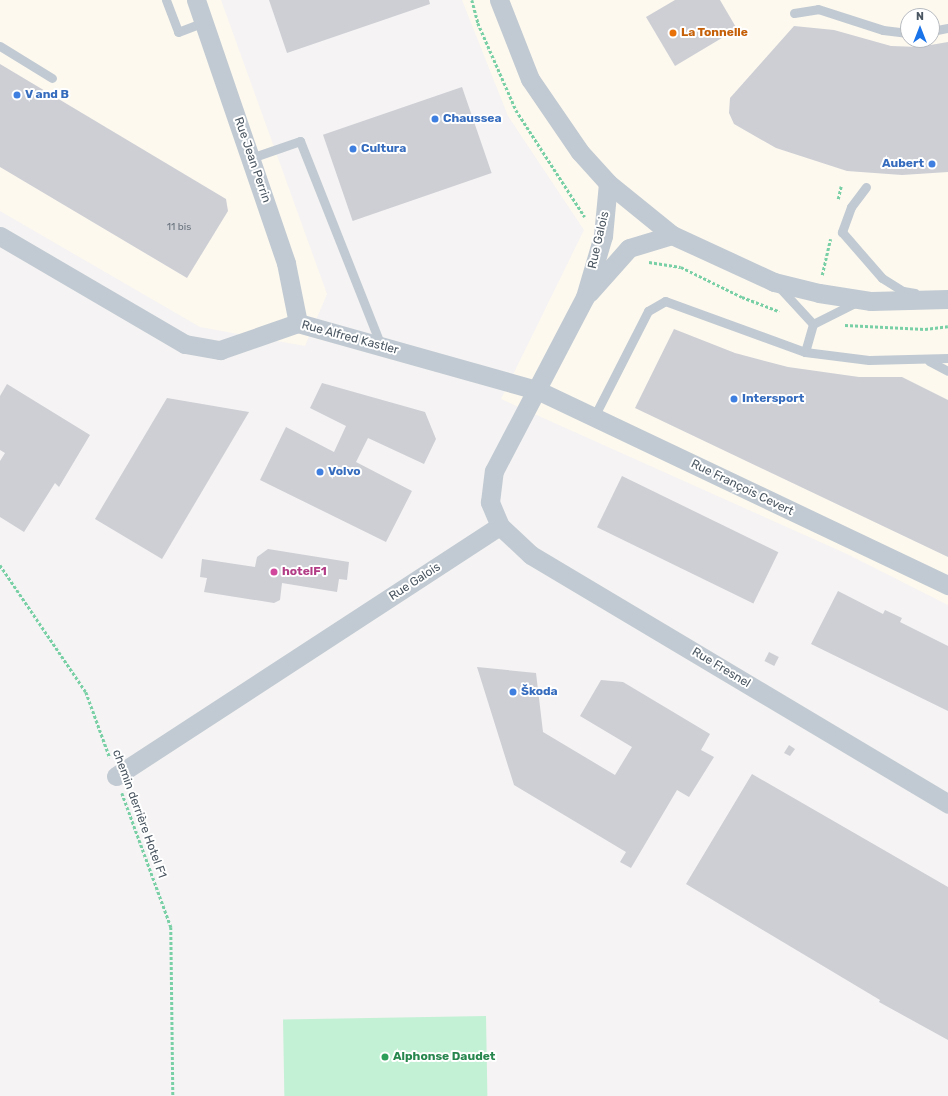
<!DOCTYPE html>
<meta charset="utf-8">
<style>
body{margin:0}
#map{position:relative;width:948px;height:1096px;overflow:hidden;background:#f5f3f3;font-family:Rubik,sans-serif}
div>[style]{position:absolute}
.commercial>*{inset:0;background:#fdf9ef}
.green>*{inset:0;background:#c3f1d5;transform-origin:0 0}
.building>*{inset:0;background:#cdcfd5;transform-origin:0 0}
.path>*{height:2.5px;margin-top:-1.25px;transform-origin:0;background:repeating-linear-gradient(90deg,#7ad0a6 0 3px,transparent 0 5px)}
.lane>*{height:9px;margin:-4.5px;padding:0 4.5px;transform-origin:4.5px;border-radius:4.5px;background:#c1cad2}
.street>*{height:19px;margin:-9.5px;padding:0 9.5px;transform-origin:9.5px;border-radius:9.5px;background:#c1cad2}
.dots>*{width:11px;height:11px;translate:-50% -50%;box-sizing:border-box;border:2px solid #fff;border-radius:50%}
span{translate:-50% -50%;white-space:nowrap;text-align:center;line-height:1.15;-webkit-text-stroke:4px #fff;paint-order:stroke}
.number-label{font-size:10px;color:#6b747e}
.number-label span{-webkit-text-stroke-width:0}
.food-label{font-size:12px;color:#c56008;font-weight:700}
.left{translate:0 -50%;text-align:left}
.shop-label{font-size:12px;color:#366cbe;font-weight:700}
.right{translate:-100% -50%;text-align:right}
.street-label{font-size:12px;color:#4a5661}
.hotel-label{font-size:12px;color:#b23c85;font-weight:700}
.leisure-label{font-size:12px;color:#27864d;font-weight:700}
.north{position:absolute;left:900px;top:8px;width:40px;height:40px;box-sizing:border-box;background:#fff;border:1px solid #b7bbc0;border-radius:50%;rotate:0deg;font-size:11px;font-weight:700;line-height:16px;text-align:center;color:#4a5661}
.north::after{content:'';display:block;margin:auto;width:14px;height:18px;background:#1a73e8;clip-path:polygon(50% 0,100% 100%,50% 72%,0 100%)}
</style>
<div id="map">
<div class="commercial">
<i style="clip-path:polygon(0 0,221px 0,327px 294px,305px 346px,200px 327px,0 211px)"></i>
<i style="clip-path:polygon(evenodd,462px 0,948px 0,948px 605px,847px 554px,501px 399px,584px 230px,508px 116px,462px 0,908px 16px,932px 16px,932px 40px,908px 40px,908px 16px)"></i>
</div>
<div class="green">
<i style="left:486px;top:1016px;width:80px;height:203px;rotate:89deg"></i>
</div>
<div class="building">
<i style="clip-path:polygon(269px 0,429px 0,430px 4px,287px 53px)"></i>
<i style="clip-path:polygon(675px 0,720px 0,737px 29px,675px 66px,646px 17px)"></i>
<i style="clip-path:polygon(794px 26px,834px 30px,891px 46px,919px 47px,948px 42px,948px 172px,902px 175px,847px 171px,776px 148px,734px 124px,729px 113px,730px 98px)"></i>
<i style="clip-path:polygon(0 64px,226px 199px,228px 211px,187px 278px,0 167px)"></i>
<i style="left:462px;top:87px;width:91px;height:147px;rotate:71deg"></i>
<i style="clip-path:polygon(674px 329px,735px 353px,788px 367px,859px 377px,902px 377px,948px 400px,948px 557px,635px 408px)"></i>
<i style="clip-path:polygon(322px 383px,425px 412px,436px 439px,424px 464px,368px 438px,356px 462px,412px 491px,386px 542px,260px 480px,286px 427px,334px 452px,346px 426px,310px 408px)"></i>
<i style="clip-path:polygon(7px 384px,90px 435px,59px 487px,55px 483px,24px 532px,0 517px,0 461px,5px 453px,0 450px,0 396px)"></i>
<i style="clip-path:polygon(167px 398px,249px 412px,162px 559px,95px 519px)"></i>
<i style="left:622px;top:476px;width:174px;height:57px;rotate:26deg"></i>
<i style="clip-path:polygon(268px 549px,349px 562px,347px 580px,339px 579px,337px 592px,282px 583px,280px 600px,274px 603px,204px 592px,207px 578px,200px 577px,202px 559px,255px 567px,257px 557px)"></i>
<i style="clip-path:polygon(838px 591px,883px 614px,885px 610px,902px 618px,900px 622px,948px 646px,948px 711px,811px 644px)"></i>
<i style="left:769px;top:652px;width:11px;height:10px;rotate:27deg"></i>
<i style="clip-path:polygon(477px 667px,536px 673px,543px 732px,615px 775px,632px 747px,580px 716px,601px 680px,623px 682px,710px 734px,701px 750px,714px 757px,689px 797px,677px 790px,631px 868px,620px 862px,626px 852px,514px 785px)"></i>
<i style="clip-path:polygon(789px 745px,795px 749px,790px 756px,784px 753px)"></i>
<i style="clip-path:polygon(752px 774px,948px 887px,948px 1040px,879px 1002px,880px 1000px,686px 884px)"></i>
</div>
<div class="path">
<i style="left:472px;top:0;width:24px;rotate:75deg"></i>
<i style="left:478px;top:23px;width:95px;rotate:66.4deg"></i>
<i style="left:516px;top:110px;width:127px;rotate:57.2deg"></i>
<i style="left:838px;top:199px;width:13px;rotate:-77deg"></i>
<i style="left:649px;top:262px;width:32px;rotate:9deg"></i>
<i style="left:681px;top:267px;width:68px;rotate:26.2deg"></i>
<i style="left:742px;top:297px;width:40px;rotate:21deg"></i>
<i style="left:822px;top:275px;width:37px;rotate:-77deg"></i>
<i style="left:845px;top:325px;width:80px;rotate:2.9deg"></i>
<i style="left:925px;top:329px;width:23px;rotate:-7deg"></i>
<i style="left:0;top:565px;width:153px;rotate:55.9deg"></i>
<i style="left:86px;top:692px;width:70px;rotate:70deg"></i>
<i style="left:122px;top:793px;width:143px;rotate:69.9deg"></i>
<i style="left:171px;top:927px;width:169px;rotate:89.3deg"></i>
</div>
<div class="lane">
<i style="left:166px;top:0;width:34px;rotate:69deg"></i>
<i style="left:178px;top:32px;width:28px;rotate:-21deg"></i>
<i style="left:794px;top:13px;width:24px;rotate:-9deg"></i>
<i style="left:818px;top:9px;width:68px;rotate:17.9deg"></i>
<i style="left:883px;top:30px;width:25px;rotate:7deg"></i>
<i style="left:932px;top:31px;width:16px;rotate:-11deg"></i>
<i style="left:0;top:46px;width:61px;rotate:31.6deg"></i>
<i style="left:251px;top:158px;width:52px;rotate:-19.1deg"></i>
<i style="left:300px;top:141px;width:220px;rotate:68.4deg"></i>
<i style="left:866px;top:187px;width:25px;rotate:127deg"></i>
<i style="left:851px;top:207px;width:27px;rotate:110deg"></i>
<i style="left:842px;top:232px;width:61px;rotate:49deg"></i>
<i style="left:882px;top:278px;width:25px;rotate:32deg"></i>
<i style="left:903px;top:291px;width:12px;rotate:9deg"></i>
<i style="left:779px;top:287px;width:50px;rotate:47.4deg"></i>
<i style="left:813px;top:324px;width:49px;rotate:-26.6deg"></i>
<i style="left:805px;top:352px;width:29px;rotate:-74deg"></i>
<i style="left:929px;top:361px;width:21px;rotate:28deg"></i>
<i style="left:595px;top:415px;width:117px;rotate:-63deg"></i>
<i style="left:648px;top:311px;width:20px;rotate:-30deg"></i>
<i style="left:665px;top:301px;width:149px;rotate:20deg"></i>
<i style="left:805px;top:352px;width:64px;rotate:7.1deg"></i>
<i style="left:869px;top:360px;width:79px;rotate:-1.5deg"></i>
</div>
<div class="street">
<i style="left:196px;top:0;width:278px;rotate:71.1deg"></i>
<i style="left:286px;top:263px;width:61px;rotate:78.7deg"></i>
<i style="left:499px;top:0;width:85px;rotate:68.6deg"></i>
<i style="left:530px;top:79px;width:88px;rotate:55.6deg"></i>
<i style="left:580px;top:152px;width:42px;rotate:47.9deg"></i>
<i style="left:608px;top:183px;width:82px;rotate:39.1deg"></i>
<i style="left:672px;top:235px;width:112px;rotate:24.7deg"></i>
<i style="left:774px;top:282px;width:46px;rotate:13.7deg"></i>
<i style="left:819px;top:293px;width:53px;rotate:8.7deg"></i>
<i style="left:871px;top:301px;width:77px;rotate:-1.5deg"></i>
<i style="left:0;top:236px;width:214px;rotate:30.3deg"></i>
<i style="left:185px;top:344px;width:36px;rotate:10deg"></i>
<i style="left:220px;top:350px;width:83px;rotate:-19.1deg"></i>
<i style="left:298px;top:323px;width:248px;rotate:15.7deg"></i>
<i style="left:537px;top:390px;width:455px;rotate:25.4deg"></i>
<i style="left:589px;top:293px;width:60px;rotate:-48.4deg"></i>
<i style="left:629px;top:248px;width:45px;rotate:-16.8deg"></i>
<i style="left:500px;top:526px;width:42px;rotate:43.1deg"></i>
<i style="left:531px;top:555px;width:486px;rotate:30.8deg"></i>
<i style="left:116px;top:776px;width:458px;rotate:-33.1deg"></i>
<i style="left:500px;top:526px;width:26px;rotate:-113deg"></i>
<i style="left:490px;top:502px;width:31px;rotate:-83deg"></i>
<i style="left:494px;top:471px;width:196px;rotate:-62.4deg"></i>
<i style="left:585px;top:297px;width:64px;rotate:-73.6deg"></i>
<i style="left:603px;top:236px;width:53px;rotate:-84.6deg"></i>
</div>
<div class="dots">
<i style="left:673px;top:33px;background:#e8710a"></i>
<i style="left:17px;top:95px;background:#3f7fe0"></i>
<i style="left:435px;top:119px;background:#3f7fe0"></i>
<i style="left:353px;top:149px;background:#3f7fe0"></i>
<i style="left:932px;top:164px;background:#3f7fe0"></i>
<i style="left:734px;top:399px;background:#3f7fe0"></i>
<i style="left:320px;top:472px;background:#3f7fe0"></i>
<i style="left:274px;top:572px;background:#d1479c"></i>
<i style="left:513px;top:692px;background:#3f7fe0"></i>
<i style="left:385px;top:1057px;background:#2e9e5b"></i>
</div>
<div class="number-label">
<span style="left:179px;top:228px">11 bis</span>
</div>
<div class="food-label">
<span class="left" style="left:681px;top:33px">La Tonnelle</span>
</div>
<div class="shop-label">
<span class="left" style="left:25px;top:95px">V and B</span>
<span class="left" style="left:443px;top:119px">Chaussea</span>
<span class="left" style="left:361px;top:149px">Cultura</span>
<span class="right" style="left:924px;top:164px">Aubert</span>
<span class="left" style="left:742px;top:399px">Intersport</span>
<span class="left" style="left:328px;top:472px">Volvo</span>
<span class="left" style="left:521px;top:692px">Škoda</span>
</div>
<div class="street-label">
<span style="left:252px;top:160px;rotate:71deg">Rue Jean Perrin</span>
<span style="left:599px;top:240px;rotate:-77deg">Rue Galois</span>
<span style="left:350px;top:338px;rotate:15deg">Rue Alfred Kastler</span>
<span style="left:742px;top:488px;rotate:26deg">Rue François Cevert</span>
<span style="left:415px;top:582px;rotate:-33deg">Rue Galois</span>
<span style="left:721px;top:668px;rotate:31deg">Rue Fresnel</span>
<span style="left:139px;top:814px;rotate:70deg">chemin derrière Hotel F1</span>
</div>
<div class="hotel-label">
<span class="left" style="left:282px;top:572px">hotelF1</span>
</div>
<div class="leisure-label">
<span class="left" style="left:393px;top:1057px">Alphonse Daudet</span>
</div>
<div class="north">N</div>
</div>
